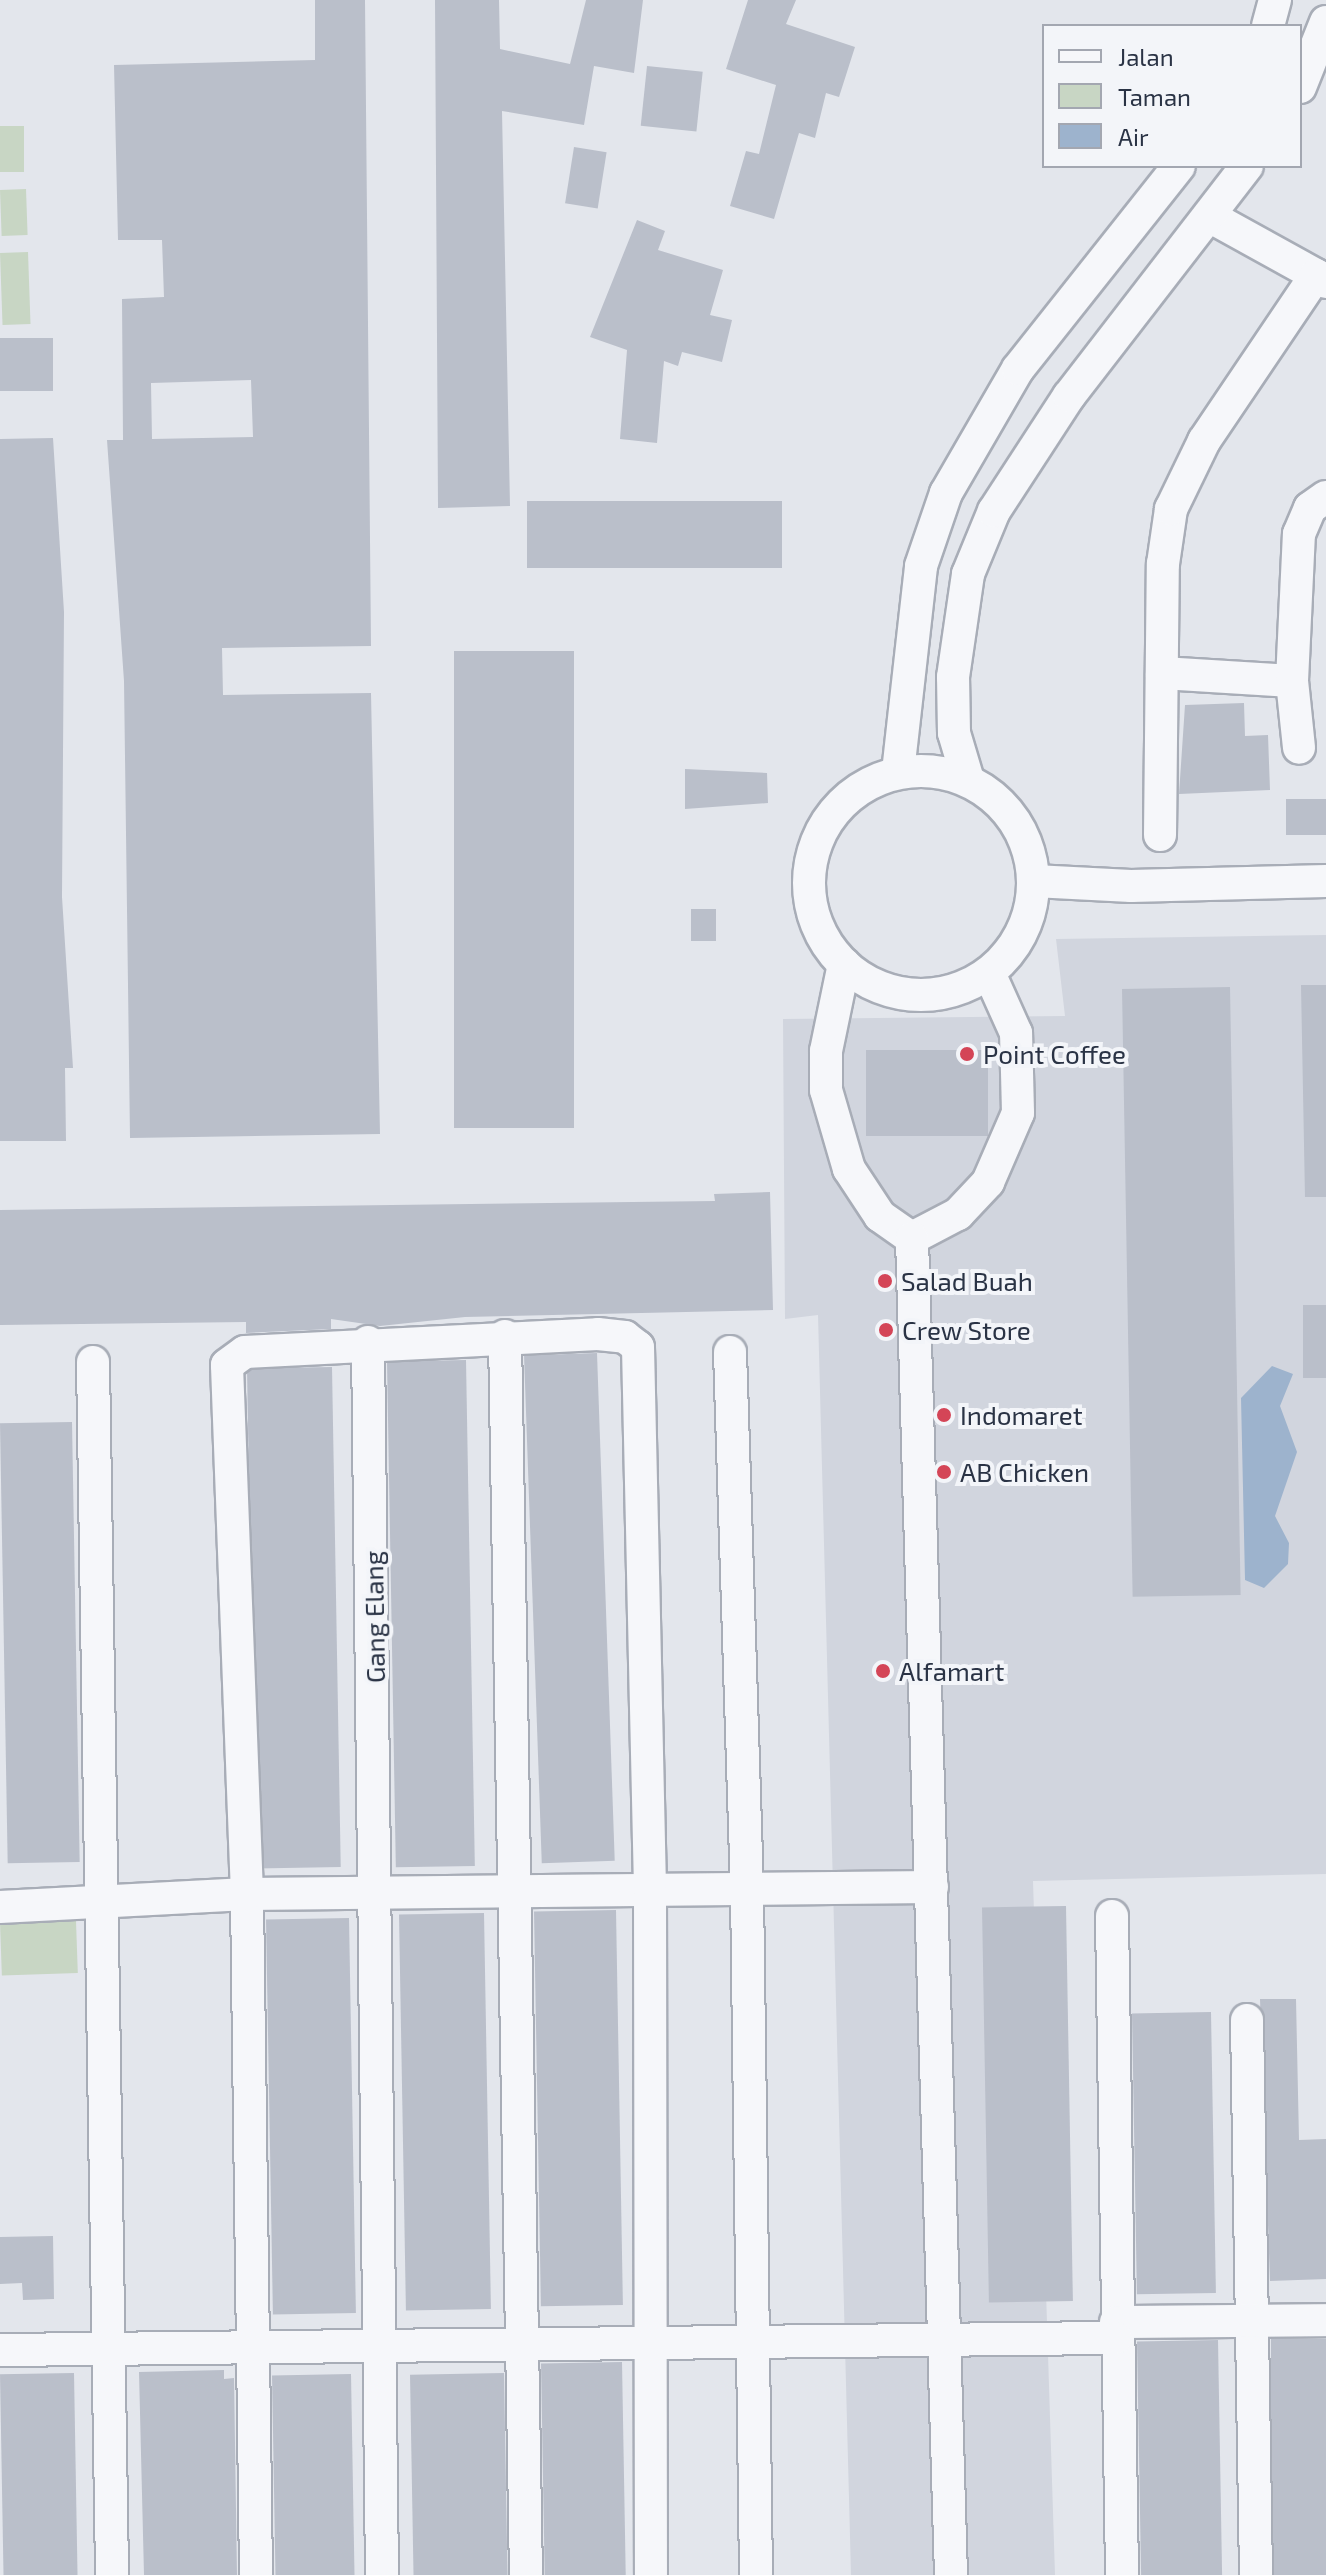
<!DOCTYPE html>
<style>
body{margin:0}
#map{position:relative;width:1326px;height:2575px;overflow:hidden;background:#e3e6ec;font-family:"Exo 2",sans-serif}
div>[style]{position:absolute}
.built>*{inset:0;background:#d1d5de}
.green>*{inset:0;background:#c8d6c4;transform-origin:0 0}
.water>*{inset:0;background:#9db3cd}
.building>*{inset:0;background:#babfca;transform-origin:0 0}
.roads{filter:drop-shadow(2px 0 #a8adb7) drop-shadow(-2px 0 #a8adb7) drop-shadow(0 2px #a8adb7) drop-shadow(0 -2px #a8adb7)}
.minor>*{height:32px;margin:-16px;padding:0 16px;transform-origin:16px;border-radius:16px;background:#f6f7fa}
.minor>.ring{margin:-16px;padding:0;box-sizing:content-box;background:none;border:32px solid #f6f7fa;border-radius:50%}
.dots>*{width:22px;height:22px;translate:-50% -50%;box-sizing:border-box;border:4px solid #f3f5f9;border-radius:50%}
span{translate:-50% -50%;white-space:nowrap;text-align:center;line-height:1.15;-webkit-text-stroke:8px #f3f5f9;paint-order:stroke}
.poi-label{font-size:26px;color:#2a3345}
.left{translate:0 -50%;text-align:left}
.street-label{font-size:26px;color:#2a3345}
.legend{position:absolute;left:1042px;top:24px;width:260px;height:144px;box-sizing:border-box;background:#f3f5f9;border:2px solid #a3a7b1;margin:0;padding:10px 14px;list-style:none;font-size:24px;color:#2a3345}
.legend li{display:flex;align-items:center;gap:16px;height:40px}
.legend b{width:40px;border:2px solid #a3a7b1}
</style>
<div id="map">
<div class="built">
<i style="clip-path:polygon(1326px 935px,1326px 1874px,1033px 1881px,1055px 2575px,851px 2575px,818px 1315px,785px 1319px,783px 1019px,1065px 1016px,1056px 939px)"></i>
</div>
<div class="green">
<i style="left:0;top:126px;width:24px;height:46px"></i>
<i style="left:26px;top:189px;width:46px;height:26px;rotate:88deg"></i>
<i style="left:28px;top:252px;width:72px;height:28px;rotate:88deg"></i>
<i style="left:76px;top:1921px;width:52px;height:76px;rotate:88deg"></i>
</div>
<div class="water">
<i style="clip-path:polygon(1272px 1366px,1293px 1374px,1280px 1406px,1297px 1452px,1275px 1516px,1289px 1543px,1288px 1564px,1264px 1588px,1245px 1580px,1241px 1398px)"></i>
</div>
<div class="building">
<i style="clip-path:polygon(evenodd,315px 0,365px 0,371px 646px,222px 648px,223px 695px,371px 693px,380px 1134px,130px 1138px,124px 681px,107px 440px,123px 440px,122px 299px,164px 297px,162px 240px,118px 240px,114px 65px,315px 60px,315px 0,251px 380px,253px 437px,152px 439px,151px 383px,251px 380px)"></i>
<i style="clip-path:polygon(435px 0,499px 0,500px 49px,570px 64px,586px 0,643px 0,634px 73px,594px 66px,584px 125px,502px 111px,510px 506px,438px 508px)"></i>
<i style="clip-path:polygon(748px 0,796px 0,786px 24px,855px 47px,839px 97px,826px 93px,815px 138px,799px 133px,774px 219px,730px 206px,746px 151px,759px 154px,776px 85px,726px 69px)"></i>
<i style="left:647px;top:66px;width:56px;height:60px;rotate:6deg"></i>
<i style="left:574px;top:147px;width:33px;height:57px;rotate:9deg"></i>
<i style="clip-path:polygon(637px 220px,665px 231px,658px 250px,723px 270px,710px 315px,732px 320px,722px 362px,682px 352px,678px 366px,664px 361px,657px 443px,620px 439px,627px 350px,590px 337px)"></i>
<i style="left:53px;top:338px;width:53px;height:53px;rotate:90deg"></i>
<i style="clip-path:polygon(53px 438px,64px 612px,62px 897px,73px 1068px,65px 1068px,66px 1141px,0 1141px,0 439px)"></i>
<i style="left:527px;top:501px;width:255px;height:67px"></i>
<i style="left:574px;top:651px;width:477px;height:120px;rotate:90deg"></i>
<i style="clip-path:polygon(1244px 703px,1245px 736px,1268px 735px,1270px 790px,1179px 794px,1185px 705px)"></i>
<i style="clip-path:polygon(685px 769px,767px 773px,768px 803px,685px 809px)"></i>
<i style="left:1286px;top:799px;width:40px;height:36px"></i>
<i style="left:691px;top:909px;width:25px;height:32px"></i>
<i style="clip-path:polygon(1301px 985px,1326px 985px,1326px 1197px,1305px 1197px)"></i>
<i style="left:1230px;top:987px;width:608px;height:108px;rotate:89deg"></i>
<i style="left:866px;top:1050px;width:122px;height:86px"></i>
<i style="clip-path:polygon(770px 1192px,773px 1310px,465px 1317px,380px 1326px,331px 1319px,331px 1329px,246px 1333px,246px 1322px,0 1325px,0 1210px,715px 1201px,714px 1194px)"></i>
<i style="left:1326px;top:1305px;width:73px;height:23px;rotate:90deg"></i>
<i style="left:597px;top:1353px;width:508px;height:73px;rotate:88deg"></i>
<i style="left:466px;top:1360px;width:506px;height:79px;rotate:89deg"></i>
<i style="left:332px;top:1367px;width:500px;height:85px;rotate:89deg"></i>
<i style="left:72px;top:1422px;width:440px;height:72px;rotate:89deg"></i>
<i style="left:1066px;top:1906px;width:395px;height:84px;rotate:89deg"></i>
<i style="left:616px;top:1910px;width:395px;height:82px;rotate:89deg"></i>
<i style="left:484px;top:1913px;width:396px;height:85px;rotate:89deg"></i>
<i style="left:349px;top:1918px;width:395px;height:83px;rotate:89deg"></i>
<i style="clip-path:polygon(1260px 1999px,1296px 1999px,1299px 2140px,1326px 2139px,1326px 2279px,1270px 2281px)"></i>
<i style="left:1211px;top:2012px;width:281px;height:79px;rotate:89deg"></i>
<i style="clip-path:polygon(53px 2236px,54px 2299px,23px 2300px,22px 2283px,0 2284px,0 2237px)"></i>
<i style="left:1326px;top:2339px;width:236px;height:55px;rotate:90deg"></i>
<i style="left:1218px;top:2340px;width:235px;height:81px;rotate:89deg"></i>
<i style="left:622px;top:2362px;width:213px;height:81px;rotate:89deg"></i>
<i style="clip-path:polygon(224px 2370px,224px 2379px,234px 2378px,237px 2575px,144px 2575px,139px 2372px)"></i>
<i style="left:74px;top:2373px;width:202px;height:74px;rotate:89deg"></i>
<i style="left:504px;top:2373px;width:202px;height:94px;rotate:89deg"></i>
<i style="left:351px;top:2374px;width:201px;height:79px;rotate:89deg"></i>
</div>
<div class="roads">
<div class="minor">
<i style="left:1268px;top:26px;width:27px;rotate:-75deg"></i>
<i style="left:1300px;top:87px;width:70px;rotate:-68.2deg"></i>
<i style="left:1209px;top:216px;width:122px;rotate:28.9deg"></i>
<i style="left:1162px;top:673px;width:130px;rotate:3.5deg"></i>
<i style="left:1292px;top:681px;width:147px;rotate:-87.3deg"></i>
<i style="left:1299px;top:534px;width:28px;rotate:-67deg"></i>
<i style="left:1310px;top:508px;width:19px;rotate:-35deg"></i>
<i style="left:1292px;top:681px;width:67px;rotate:84deg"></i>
<i class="ring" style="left:809px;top:771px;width:192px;height:192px"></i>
<i style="left:898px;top:772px;width:207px;rotate:-83.6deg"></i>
<i style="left:921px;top:566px;width:77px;rotate:-71.1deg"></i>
<i style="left:946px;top:493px;width:143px;rotate:-59.9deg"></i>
<i style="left:1018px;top:369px;width:259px;rotate:-51.6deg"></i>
<i style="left:968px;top:780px;width:49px;rotate:-106.6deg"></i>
<i style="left:954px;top:733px;width:56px;rotate:-91deg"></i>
<i style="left:953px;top:677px;width:104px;rotate:-81.7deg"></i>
<i style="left:968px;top:574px;width:68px;rotate:-67.6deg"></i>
<i style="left:994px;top:511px;width:137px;rotate:-56.9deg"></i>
<i style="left:1069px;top:396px;width:291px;rotate:-52.3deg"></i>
<i style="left:1160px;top:835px;width:271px;rotate:-89.4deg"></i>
<i style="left:1163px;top:564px;width:56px;rotate:-81.7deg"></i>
<i style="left:1171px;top:509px;width:76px;rotate:-64.1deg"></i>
<i style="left:1204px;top:441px;width:200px;rotate:-56deg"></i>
<i style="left:1316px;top:275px;width:12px;rotate:35deg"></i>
<i style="left:1034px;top:881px;width:97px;rotate:3deg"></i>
<i style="left:1131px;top:886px;width:195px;rotate:-1.5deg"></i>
<i style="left:844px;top:964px;width:89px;rotate:101.7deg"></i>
<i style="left:826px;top:1051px;width:39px;rotate:90deg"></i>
<i style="left:826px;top:1090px;width:82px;rotate:73.8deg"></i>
<i style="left:849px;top:1169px;width:56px;rotate:56.6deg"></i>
<i style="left:880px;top:1216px;width:39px;rotate:35deg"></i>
<i style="left:912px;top:1238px;width:52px;rotate:-27.6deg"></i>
<i style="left:958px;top:1214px;width:44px;rotate:-46.8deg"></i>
<i style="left:988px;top:1182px;width:75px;rotate:-66.5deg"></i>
<i style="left:1018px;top:1113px;width:80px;rotate:-91.4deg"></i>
<i style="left:1016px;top:1033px;width:66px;rotate:-114.2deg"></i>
<i style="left:912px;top:1238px;width:1338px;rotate:88.33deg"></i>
<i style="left:505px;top:1336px;width:1239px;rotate:89.03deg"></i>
<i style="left:368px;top:1342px;width:1233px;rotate:89.35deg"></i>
<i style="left:730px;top:1352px;width:537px;rotate:88.19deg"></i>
<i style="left:747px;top:1889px;width:686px;rotate:89.25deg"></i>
<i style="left:93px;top:1362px;width:1213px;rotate:89.1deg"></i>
<i style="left:0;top:1907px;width:247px;rotate:-3deg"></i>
<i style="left:247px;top:1894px;width:685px;rotate:-0.59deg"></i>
<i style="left:1112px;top:1916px;width:659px;rotate:89.13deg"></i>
<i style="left:1247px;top:2020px;width:555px;rotate:89.07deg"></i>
<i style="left:1116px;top:2322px;width:210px;rotate:-0.5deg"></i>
<i style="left:0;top:2350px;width:1116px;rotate:-0.62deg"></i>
<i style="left:256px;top:2575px;width:681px;rotate:-90.76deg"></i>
<i style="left:247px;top:1894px;width:529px;rotate:-92.17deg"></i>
<i style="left:227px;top:1365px;width:22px;rotate:-36deg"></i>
<i style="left:245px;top:1352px;width:353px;rotate:-2.9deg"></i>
<i style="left:598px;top:1334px;width:27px;rotate:6deg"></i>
<i style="left:625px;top:1337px;width:16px;rotate:38deg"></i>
<i style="left:638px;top:1347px;width:543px;rotate:88.73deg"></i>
<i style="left:650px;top:1890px;width:685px;rotate:89.92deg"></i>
</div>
</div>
<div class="dots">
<i style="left:967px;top:1054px;background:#d44557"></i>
<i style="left:885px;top:1281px;background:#d44557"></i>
<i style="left:886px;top:1330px;background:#d44557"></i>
<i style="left:944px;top:1415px;background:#d44557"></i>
<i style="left:944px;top:1472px;background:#d44557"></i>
<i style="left:883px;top:1671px;background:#d44557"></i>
</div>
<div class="poi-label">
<span class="left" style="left:983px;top:1054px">Point Coffee</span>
<span class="left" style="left:901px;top:1281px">Salad Buah</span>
<span class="left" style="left:902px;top:1330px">Crew Store</span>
<span class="left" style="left:960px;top:1415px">Indomaret</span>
<span class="left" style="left:960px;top:1472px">AB Chicken</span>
<span class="left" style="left:899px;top:1671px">Alfamart</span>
</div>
<div class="street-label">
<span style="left:374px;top:1617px;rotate:-91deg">Gang Elang</span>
</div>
<ul class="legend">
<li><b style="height:10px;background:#f6f7fa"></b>Jalan</li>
<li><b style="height:22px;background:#c8d6c4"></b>Taman</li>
<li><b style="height:22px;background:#9db3cd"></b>Air</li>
</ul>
</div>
